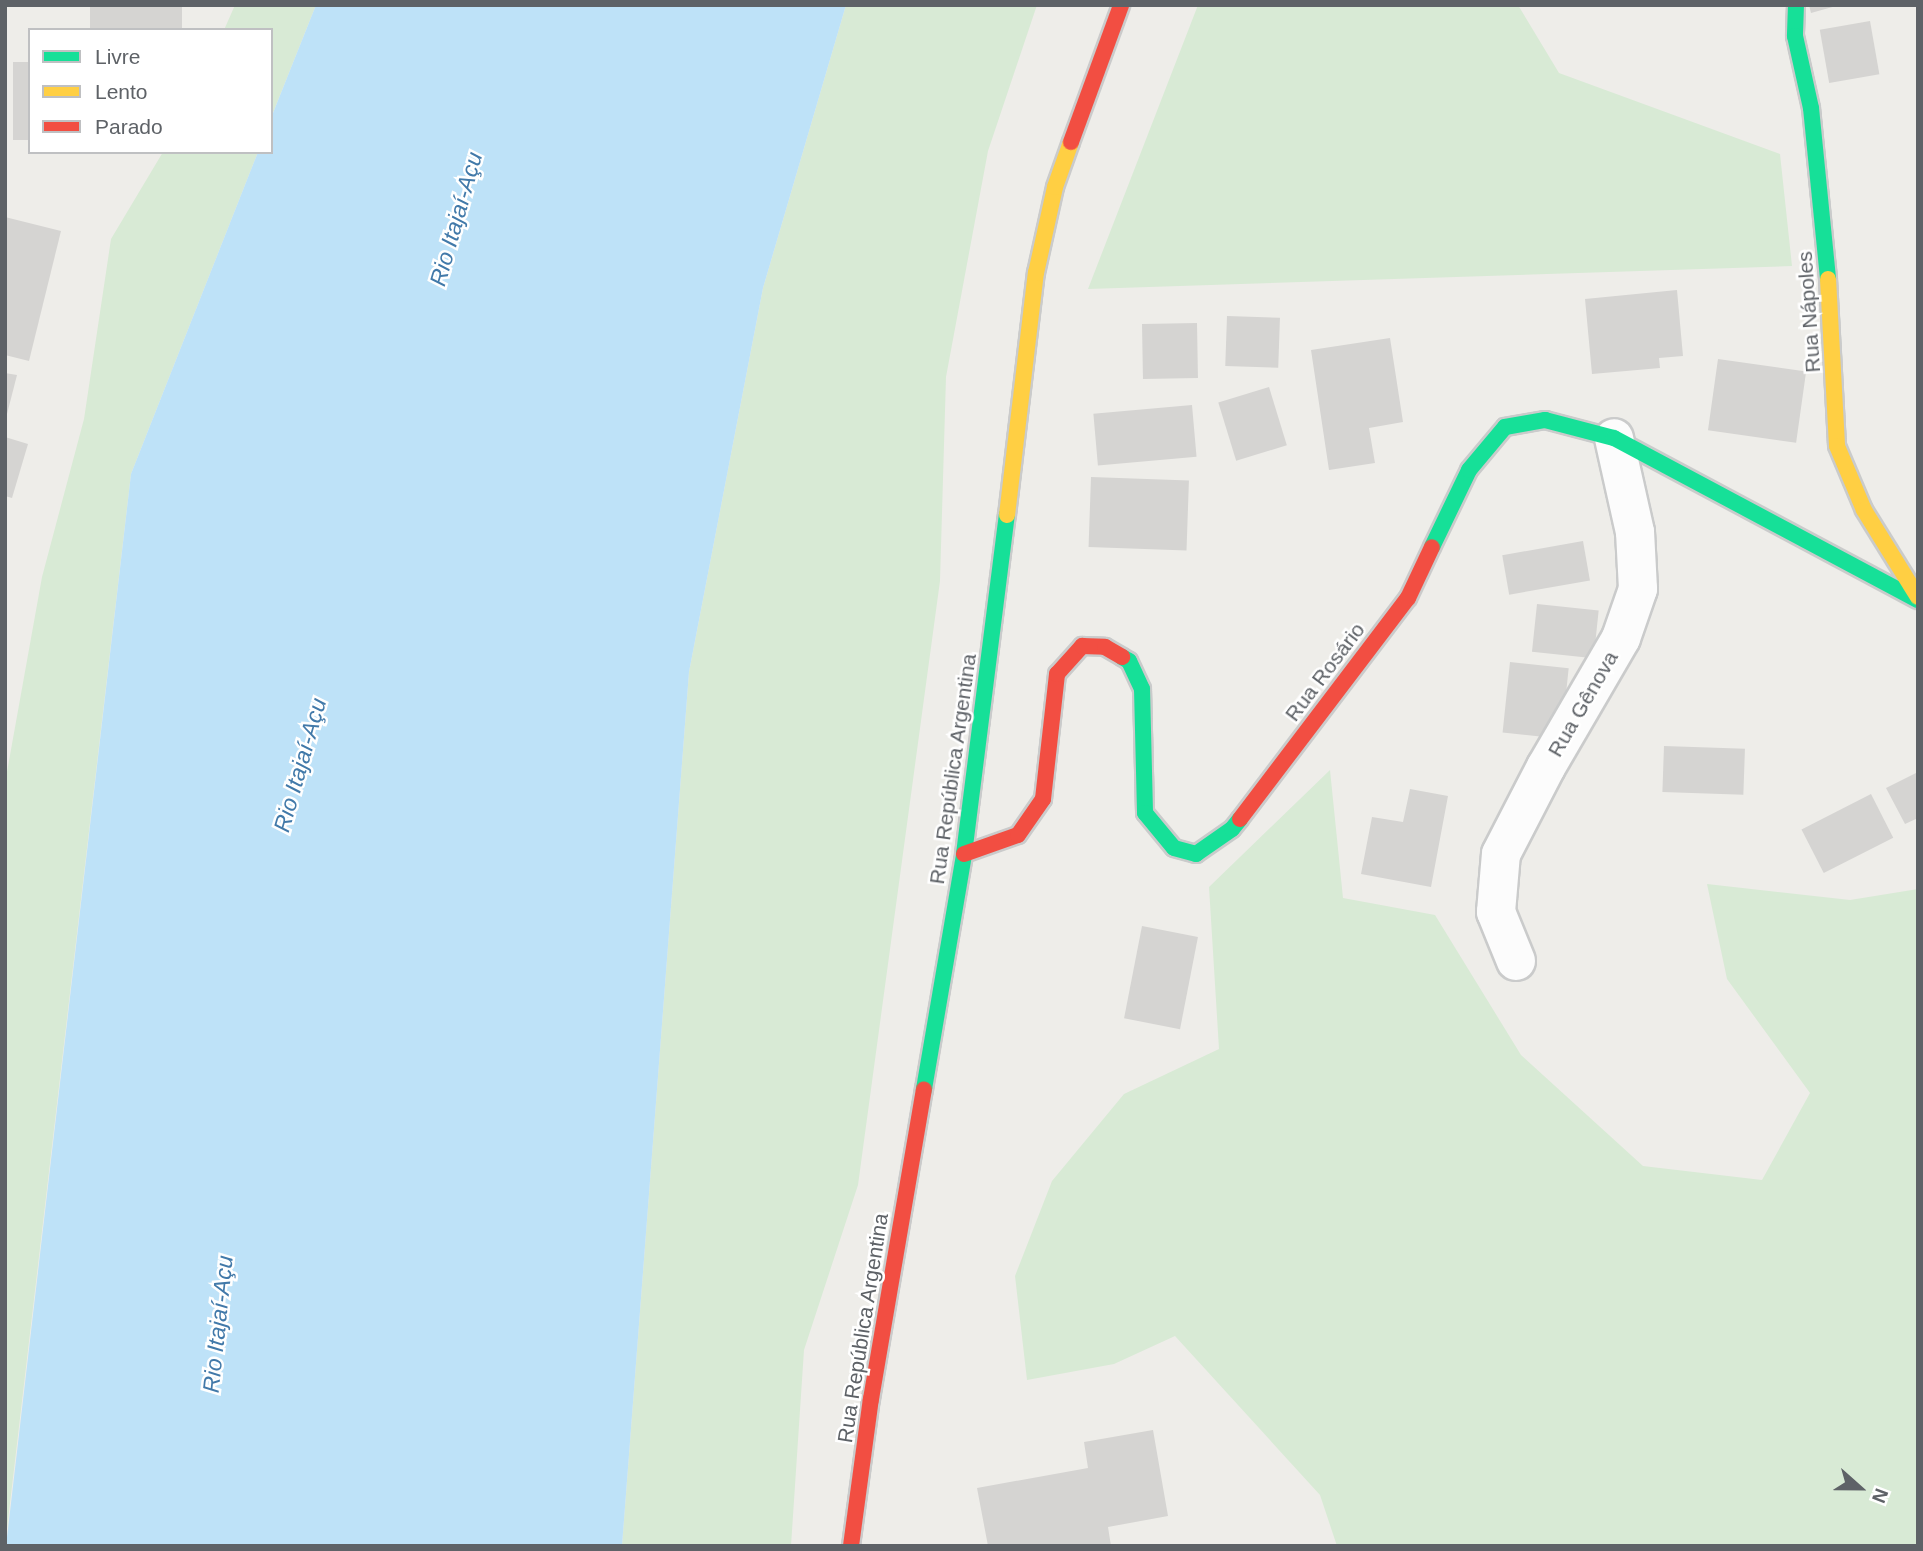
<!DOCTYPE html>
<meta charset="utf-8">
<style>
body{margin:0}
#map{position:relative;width:1923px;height:1551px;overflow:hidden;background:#eeede9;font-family:Arial,sans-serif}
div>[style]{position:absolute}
.green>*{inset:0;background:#d8ead5}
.water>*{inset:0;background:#bee2f8}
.building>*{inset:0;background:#d5d4d2;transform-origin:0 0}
.roads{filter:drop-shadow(2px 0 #cacbcb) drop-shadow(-2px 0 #cacbcb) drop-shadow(0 2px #cacbcb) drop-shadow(0 -2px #cacbcb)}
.street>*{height:38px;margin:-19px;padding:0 19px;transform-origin:19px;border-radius:19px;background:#fcfcfc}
.fast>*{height:16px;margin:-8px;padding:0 8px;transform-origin:8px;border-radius:8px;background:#16e098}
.slow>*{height:16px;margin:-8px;padding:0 8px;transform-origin:8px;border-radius:8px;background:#ffcf43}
.jam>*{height:16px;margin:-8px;padding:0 8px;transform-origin:8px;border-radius:8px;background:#f24e42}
span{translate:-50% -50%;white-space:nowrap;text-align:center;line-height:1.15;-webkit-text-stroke:5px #fff;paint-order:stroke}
.street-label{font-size:21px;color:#5e6267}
.water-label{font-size:23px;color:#4179a9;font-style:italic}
.frame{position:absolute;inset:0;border:7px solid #5e6267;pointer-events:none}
.legend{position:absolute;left:28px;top:28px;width:245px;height:126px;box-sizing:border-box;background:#fff;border:2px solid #bfc0c2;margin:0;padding:9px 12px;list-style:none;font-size:21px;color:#5e6267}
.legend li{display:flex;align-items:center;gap:14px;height:35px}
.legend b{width:35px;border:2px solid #bfc0c2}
.north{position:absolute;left:1825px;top:1453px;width:70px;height:70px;-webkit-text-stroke:5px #fff;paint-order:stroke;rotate:111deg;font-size:19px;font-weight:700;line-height:28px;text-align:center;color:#5e6267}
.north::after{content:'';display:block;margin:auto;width:24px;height:32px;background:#5e6267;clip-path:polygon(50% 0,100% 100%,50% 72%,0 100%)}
</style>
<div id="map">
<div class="green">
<i style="clip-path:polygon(235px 5px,316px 5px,271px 118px,271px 30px,224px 30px)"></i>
<i style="clip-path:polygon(846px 5px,1037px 5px,988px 151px,946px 377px,940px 581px,858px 1185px,804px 1350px,791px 1546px,622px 1546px,689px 672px,763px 288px)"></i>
<i style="clip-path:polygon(1198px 5px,1518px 5px,1559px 73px,1780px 154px,1792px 266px,1088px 289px)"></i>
<i style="clip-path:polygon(163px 152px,258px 152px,131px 474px,5px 1546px,5px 783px,42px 577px,84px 419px,111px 239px)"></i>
<i style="clip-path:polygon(1330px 770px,1343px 898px,1435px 915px,1521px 1055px,1643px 1166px,1762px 1180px,1810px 1093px,1727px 979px,1707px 884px,1850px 900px,1918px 889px,1918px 1546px,1337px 1546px,1320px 1495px,1175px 1336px,1114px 1364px,1027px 1380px,1015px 1276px,1052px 1181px,1124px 1094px,1219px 1049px,1209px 887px)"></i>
</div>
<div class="water">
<i style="clip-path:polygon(316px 5px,846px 5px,763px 288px,689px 672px,622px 1546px,6px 1546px,131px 474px,258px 152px,271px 152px,271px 118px)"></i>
</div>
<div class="building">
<i style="left:90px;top:5px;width:92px;height:25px"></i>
<i style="clip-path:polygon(1809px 5px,1836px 5px,1836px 6px,1811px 13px)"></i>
<i style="left:1870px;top:21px;width:54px;height:51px;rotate:80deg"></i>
<i style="left:13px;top:62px;width:17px;height:78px"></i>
<i style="clip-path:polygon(5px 217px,61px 231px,29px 361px,5px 355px)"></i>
<i style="clip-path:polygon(1677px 290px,1683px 356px,1659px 358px,1660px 368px,1592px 374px,1585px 299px)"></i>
<i style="left:1227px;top:316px;width:53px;height:50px;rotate:2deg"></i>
<i style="left:1197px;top:323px;width:55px;height:55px;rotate:89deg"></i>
<i style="clip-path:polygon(1390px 338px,1403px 422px,1369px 428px,1375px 463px,1329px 470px,1311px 350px)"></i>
<i style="left:1718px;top:359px;width:89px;height:72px;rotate:8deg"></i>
<i style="clip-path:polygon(5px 373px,17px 375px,6px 418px,5px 418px)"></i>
<i style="left:1269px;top:387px;width:61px;height:53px;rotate:73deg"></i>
<i style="left:1192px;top:405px;width:52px;height:99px;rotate:85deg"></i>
<i style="clip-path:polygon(5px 437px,28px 444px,12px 498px,5px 496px)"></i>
<i style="left:1091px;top:477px;width:98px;height:70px;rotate:2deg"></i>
<i style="left:1583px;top:541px;width:40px;height:82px;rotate:80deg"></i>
<i style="left:1537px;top:604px;width:62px;height:48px;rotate:6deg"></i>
<i style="left:1510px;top:662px;width:59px;height:71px;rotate:6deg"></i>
<i style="left:1664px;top:746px;width:81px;height:46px;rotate:2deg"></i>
<i style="clip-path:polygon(1918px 772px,1918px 818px,1905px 824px,1886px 788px)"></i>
<i style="clip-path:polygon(1410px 789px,1448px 796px,1431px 887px,1361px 874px,1372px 817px,1403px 822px)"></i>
<i style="left:1871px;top:794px;width:49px;height:78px;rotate:63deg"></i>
<i style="left:1142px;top:926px;width:57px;height:94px;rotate:11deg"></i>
<i style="clip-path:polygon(1153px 1430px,1168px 1516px,1108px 1527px,1111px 1546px,988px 1546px,977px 1488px,1088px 1468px,1084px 1442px)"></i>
</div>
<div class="roads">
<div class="street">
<i style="left:1516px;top:961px;width:53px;rotate:-112.2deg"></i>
<i style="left:1496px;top:912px;width:58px;rotate:-85.1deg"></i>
<i style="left:1501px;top:854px;width:98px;rotate:-62.7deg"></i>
<i style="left:1546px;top:767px;width:149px;rotate:-59.8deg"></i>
<i style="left:1621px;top:638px;width:52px;rotate:-70.9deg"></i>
<i style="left:1638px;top:589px;width:57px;rotate:-93deg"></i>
<i style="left:1635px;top:532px;width:96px;rotate:-102.6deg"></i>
</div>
<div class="fast">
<i style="left:1796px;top:5px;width:31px;rotate:92deg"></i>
<i style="left:1795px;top:36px;width:74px;rotate:77.5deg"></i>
<i style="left:1811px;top:108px;width:172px;rotate:84.3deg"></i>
<i style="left:1432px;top:547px;width:85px;rotate:-64.3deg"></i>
<i style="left:1469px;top:470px;width:56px;rotate:-50.1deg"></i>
<i style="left:1505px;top:427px;width:41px;rotate:-9.9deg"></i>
<i style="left:1545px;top:420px;width:71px;rotate:14.6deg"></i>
<i style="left:1614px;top:438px;width:344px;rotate:28.1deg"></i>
<i style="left:1122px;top:657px;width:8px;rotate:30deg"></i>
<i style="left:1129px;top:661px;width:31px;rotate:65deg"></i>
<i style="left:1142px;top:689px;width:124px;rotate:88.6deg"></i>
<i style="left:1145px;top:813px;width:45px;rotate:50.4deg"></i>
<i style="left:1174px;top:848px;width:23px;rotate:15deg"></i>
<i style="left:1196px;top:854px;width:44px;rotate:-34.8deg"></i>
<i style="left:1232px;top:829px;width:13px;rotate:-51deg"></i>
<i style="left:924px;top:1089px;width:238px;rotate:-80.3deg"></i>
<i style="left:964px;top:854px;width:342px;rotate:-82.8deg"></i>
</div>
<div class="slow">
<i style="left:1828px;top:279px;width:167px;rotate:86.9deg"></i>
<i style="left:1837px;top:446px;width:69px;rotate:67.1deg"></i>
<i style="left:1864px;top:510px;width:102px;rotate:58.2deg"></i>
<i style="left:1007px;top:515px;width:244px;rotate:-83.2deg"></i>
<i style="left:1036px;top:273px;width:88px;rotate:-77.5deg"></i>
<i style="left:1055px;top:187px;width:48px;rotate:-70.4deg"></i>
</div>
<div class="jam">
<i style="left:1071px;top:142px;width:146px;rotate:-69.9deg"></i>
<i style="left:1240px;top:819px;width:278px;rotate:-52.8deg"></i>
<i style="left:1408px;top:598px;width:56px;rotate:-64.8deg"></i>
<i style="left:964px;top:854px;width:57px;rotate:-19.4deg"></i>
<i style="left:1018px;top:835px;width:44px;rotate:-55.2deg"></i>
<i style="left:1043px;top:799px;width:126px;rotate:-83.6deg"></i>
<i style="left:1057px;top:674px;width:38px;rotate:-48deg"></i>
<i style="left:1082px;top:646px;width:23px;rotate:2deg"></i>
<i style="left:1105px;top:647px;width:20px;rotate:30deg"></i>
<i style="left:851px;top:1546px;width:148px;rotate:-82.3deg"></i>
<i style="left:871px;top:1399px;width:314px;rotate:-80.3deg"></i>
</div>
</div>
<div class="street-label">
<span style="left:1809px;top:312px;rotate:-94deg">Rua Nápoles</span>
<span style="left:1325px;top:672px;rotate:-53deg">Rua Rosário</span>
<span style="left:1583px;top:704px;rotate:-60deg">Rua Gênova</span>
<span style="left:953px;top:769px;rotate:-82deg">Rua República Argentina</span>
<span style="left:863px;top:1328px;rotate:-81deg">Rua República Argentina</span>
</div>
<div class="water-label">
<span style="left:456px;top:219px;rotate:-74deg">Rio Itajaí-Açu</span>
<span style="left:300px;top:765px;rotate:-74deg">Rio Itajaí-Açu</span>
<span style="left:218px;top:1324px;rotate:-84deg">Rio Itajaí-Açu</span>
</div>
<div class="frame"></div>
<ul class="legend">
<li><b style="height:9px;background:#16e098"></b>Livre</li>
<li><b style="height:9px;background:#ffcf43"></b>Lento</li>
<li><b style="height:9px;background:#f24e42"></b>Parado</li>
</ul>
<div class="north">N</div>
</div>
